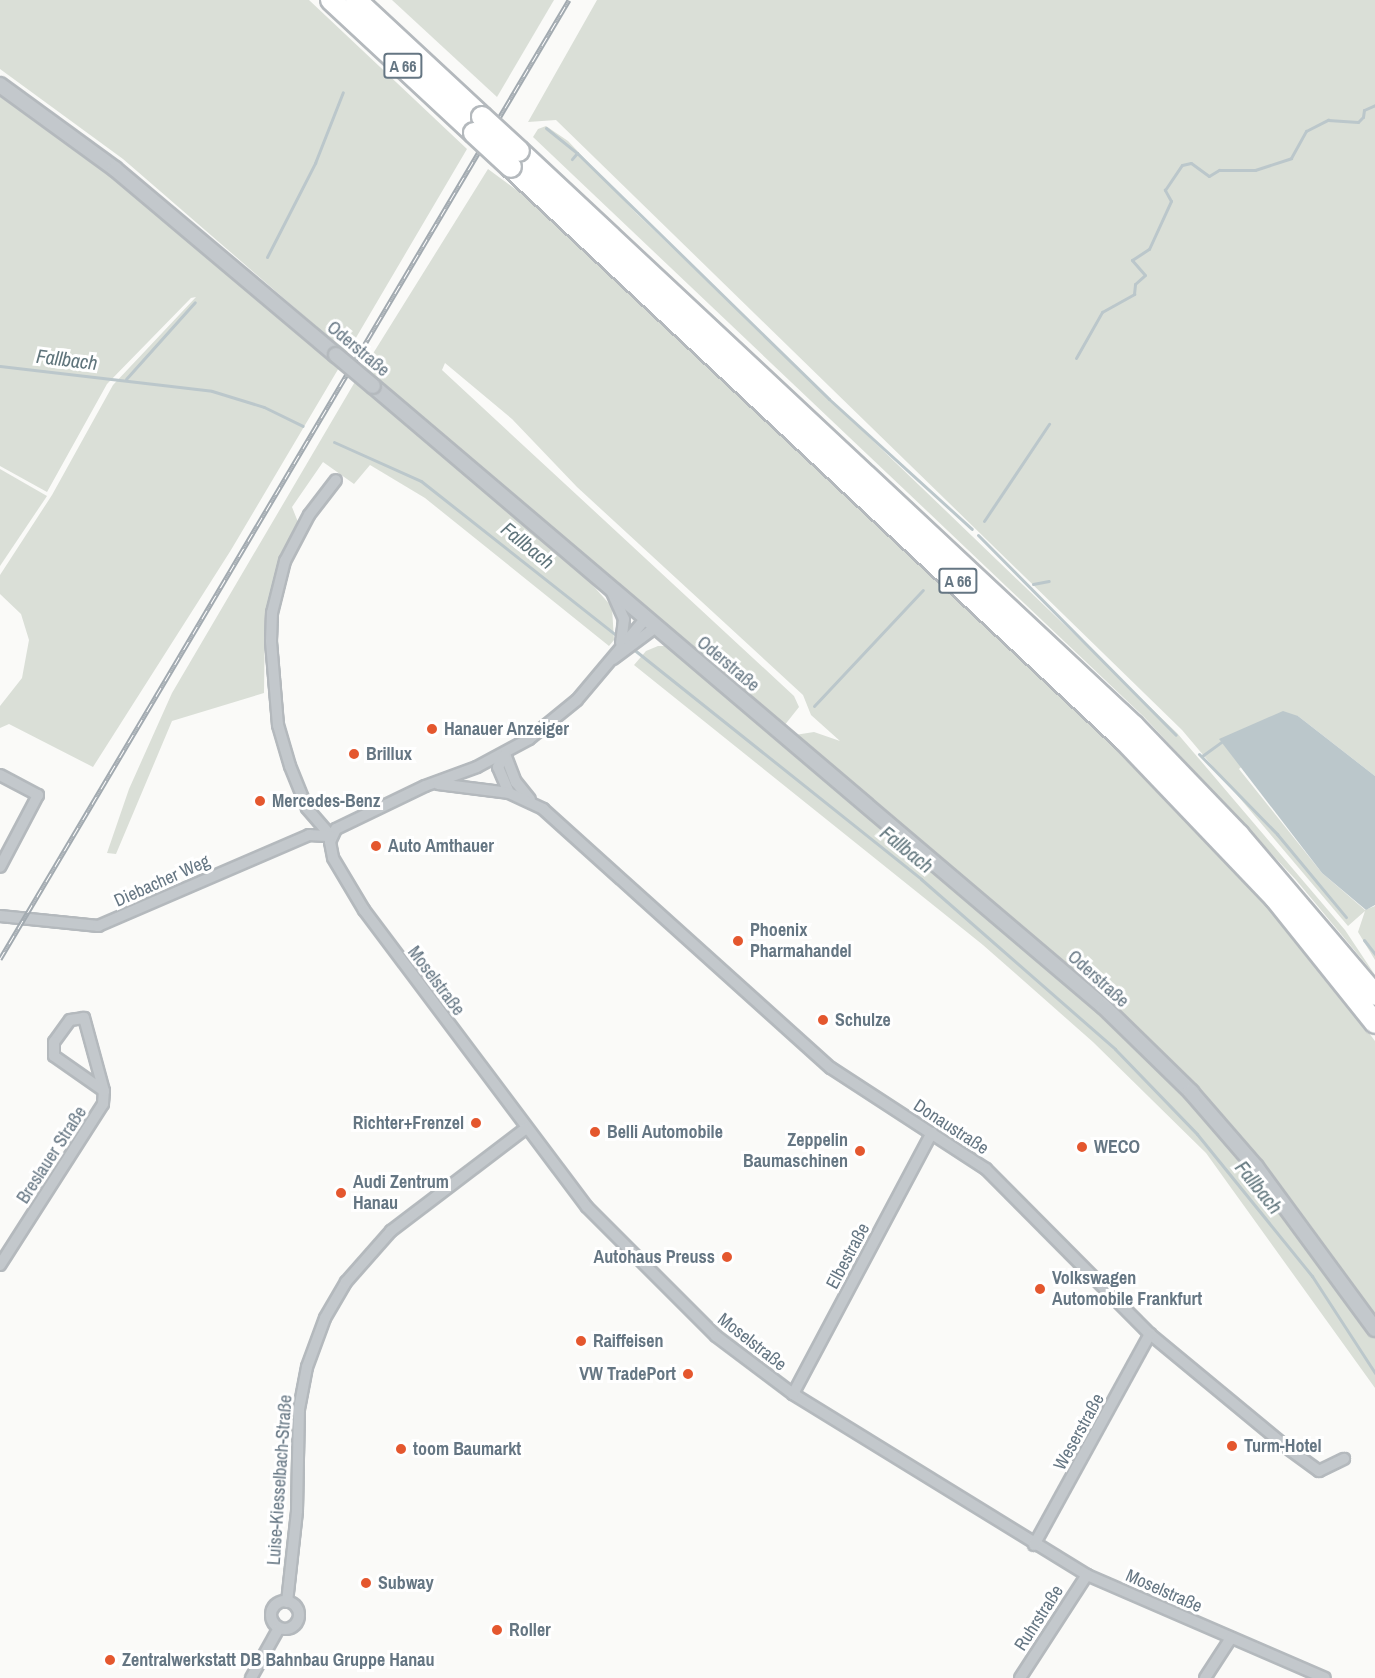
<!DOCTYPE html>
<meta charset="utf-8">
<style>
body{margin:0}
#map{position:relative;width:1375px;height:1678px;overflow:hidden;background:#fafaf8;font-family:"Archivo Narrow",sans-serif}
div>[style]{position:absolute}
.green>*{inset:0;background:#dadfd7}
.water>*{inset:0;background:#bbc7cb}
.stream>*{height:3px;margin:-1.5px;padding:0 1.5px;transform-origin:1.5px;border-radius:1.5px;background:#bbc7cb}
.roads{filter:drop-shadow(2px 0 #b4b9bd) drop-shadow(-2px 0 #b4b9bd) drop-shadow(0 2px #b4b9bd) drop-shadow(0 -2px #b4b9bd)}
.minor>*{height:10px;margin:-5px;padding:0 5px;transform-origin:5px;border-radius:5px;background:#c3c8cc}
.minor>.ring{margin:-5px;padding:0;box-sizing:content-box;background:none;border:10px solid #c3c8cc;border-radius:50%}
.tertiary>*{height:14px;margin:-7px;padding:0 7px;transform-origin:7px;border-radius:7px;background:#c3c8cc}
.motorway>*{height:20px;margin:-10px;padding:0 10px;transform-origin:10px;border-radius:10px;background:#fff}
.rail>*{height:5px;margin-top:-2.5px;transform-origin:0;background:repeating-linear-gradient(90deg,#fff 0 9px,#a2aab0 0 18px);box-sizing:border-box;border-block:2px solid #a2aab0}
.bridges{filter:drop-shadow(2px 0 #b4b9bd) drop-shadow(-2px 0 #b4b9bd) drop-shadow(0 2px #b4b9bd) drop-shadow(0 -2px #b4b9bd)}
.tertiary-bridge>*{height:14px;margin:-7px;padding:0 7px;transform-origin:7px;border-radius:7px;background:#c3c8cc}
.motorway-bridge>*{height:20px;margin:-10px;padding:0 10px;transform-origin:10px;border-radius:10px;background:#fff}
.dots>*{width:16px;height:16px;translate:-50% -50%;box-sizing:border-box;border:3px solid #fff;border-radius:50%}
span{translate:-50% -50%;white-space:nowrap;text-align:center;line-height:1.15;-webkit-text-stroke:6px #fff;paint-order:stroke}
.shield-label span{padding:2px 4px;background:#fff;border:2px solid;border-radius:4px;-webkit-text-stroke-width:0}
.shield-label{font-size:16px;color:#657683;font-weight:700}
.street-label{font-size:18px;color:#657683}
.poi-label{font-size:18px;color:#657683;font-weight:700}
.left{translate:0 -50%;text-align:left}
.right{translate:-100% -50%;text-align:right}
.water-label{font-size:20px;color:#60757c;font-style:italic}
</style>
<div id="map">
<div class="green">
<i style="clip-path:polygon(0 0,309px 0,467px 149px,347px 353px,123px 159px,0 69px)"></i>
<i style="clip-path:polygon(392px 0,554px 0,497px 97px)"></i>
<i style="clip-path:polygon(597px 0,1375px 0,1375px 776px,1298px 716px,1239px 769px,1322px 873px,1365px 910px,1375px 906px,1375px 960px,1358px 932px,1365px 911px,1348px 926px,1182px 730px,556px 120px,528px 122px)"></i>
<i style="clip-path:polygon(0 92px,119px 179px,340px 366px,231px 550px,93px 767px,9px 724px,0 728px,0 706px,22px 678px,29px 640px,21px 614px,0 594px,0 575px,52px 495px,113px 385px,196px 297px,191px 298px,107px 384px,47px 492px,0 466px)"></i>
<i style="clip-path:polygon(546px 126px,568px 141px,637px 214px,1177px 733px,1345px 930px,1375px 975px,1296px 880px,1144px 717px,533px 137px,538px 129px)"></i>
<i style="clip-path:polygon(488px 169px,548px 213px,1129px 757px,1224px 856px,1330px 981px,1375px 1041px,1375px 1317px,1311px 1226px,1196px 1089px,1134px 1027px,1015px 921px,795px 735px,814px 732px,840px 741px,811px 715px,803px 695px,577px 487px,512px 419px,445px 363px,442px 370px,794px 696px,799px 707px,784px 726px,364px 368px)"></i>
<i style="clip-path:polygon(356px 380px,566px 555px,612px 607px,614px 640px,609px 646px,425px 498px,370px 465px,354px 484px,323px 462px,292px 507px,298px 522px,284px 548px,265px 621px,264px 693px,172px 721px,116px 854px,107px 853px,129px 789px,172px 693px)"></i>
<i style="clip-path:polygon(0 469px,47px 496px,0 566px)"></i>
<i style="clip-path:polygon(658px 646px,671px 646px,1101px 1010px,1211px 1119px,1351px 1300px,1375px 1337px,1375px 1388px,1206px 1153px,1093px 1042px,983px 945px,634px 665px,646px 651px)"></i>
</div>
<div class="water">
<i style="clip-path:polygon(1283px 711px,1298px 716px,1375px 776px,1375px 905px,1366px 910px,1322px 873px,1219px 739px)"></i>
</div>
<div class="stream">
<i style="left:546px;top:128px;width:40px;rotate:39deg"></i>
<i style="left:577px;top:153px;width:8px;rotate:130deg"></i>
<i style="left:577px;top:153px;width:352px;rotate:44.3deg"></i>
<i style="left:829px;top:399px;width:193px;rotate:42.3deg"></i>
<i style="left:267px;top:257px;width:106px;rotate:-62.9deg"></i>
<i style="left:315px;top:163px;width:76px;rotate:-68.5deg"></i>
<i style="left:1076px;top:358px;width:53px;rotate:-60.5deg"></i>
<i style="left:1102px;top:312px;width:37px;rotate:-29deg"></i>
<i style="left:1134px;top:294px;width:10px;rotate:-84deg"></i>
<i style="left:1135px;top:284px;width:13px;rotate:-42deg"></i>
<i style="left:1145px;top:275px;width:20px;rotate:-131deg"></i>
<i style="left:1132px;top:260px;width:20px;rotate:-33deg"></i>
<i style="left:1149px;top:249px;width:53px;rotate:-65.4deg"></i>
<i style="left:1171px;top:201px;width:13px;rotate:-119deg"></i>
<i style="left:1165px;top:190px;width:30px;rotate:-56deg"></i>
<i style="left:1182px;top:165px;width:9px;rotate:-13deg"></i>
<i style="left:1191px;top:163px;width:22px;rotate:36deg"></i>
<i style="left:1209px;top:176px;width:12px;rotate:-31deg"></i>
<i style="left:1219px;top:170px;width:36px"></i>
<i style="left:1255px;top:170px;width:38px;rotate:-18deg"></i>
<i style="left:1291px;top:158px;width:31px;rotate:-61deg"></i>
<i style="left:1306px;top:131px;width:25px;rotate:-27deg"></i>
<i style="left:1328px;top:120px;width:30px;rotate:4deg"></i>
<i style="left:1358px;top:122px;width:7px;rotate:-45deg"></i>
<i style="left:1363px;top:117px;width:7px;rotate:-82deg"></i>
<i style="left:1364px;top:110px;width:12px;rotate:-24deg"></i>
<i style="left:0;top:366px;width:213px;rotate:6.7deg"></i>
<i style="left:212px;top:391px;width:54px;rotate:17.1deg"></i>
<i style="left:264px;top:407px;width:43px;rotate:26deg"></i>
<i style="left:126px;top:379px;width:103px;rotate:-48.1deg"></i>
<i style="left:334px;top:442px;width:95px;rotate:24.1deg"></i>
<i style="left:421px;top:481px;width:253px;rotate:38.3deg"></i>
<i style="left:984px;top:521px;width:117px;rotate:-56.2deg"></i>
<i style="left:978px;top:535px;width:281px;rotate:45.3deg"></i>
<i style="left:1033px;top:584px;width:16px;rotate:-11deg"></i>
<i style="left:632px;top:648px;width:370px;rotate:38.6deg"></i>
<i style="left:921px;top:879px;width:258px;rotate:41.2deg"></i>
<i style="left:1115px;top:1049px;width:118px;rotate:46deg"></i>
<i style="left:1197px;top:1134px;width:183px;rotate:51deg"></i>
<i style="left:1312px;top:1276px;width:116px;rotate:57deg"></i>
<i style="left:814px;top:706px;width:159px;rotate:-46.8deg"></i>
<i style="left:1199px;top:754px;width:112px;rotate:45.7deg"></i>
<i style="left:1277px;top:834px;width:108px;rotate:50.3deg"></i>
<i style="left:1202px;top:756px;width:24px;rotate:-36deg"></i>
<i style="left:1364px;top:940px;width:18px;rotate:52deg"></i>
</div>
<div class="roads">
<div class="minor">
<i style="left:611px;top:590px;width:32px;rotate:66deg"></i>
<i style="left:624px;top:619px;width:24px;rotate:97deg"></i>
<i style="left:646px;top:618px;width:107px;rotate:130.1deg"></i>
<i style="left:577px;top:700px;width:62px;rotate:140.9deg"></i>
<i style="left:529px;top:739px;width:59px;rotate:151.7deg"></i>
<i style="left:477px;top:767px;width:55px;rotate:159.9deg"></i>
<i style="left:425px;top:786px;width:99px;rotate:154.2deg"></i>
<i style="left:336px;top:829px;width:14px;rotate:115deg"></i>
<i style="left:330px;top:842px;width:16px;rotate:79deg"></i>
<i style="left:333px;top:858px;width:61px;rotate:59.2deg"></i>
<i style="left:364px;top:910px;width:371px;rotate:53.1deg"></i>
<i style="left:587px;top:1207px;width:182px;rotate:45deg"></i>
<i style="left:716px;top:1336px;width:96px;rotate:37deg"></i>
<i style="left:793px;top:1394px;width:345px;rotate:31.6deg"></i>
<i style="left:1087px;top:1575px;width:259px;rotate:23.4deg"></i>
<i style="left:613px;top:659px;width:54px;rotate:-36.7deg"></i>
<i style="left:505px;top:754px;width:30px;rotate:69deg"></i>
<i style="left:516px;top:782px;width:22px;rotate:51deg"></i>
<i style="left:505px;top:754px;width:15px;rotate:118deg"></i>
<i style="left:498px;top:767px;width:28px;rotate:67deg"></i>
<i style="left:0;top:775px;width:43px;rotate:27.8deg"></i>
<i style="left:38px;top:795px;width:81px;rotate:117.8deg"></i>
<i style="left:438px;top:784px;width:72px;rotate:7.2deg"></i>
<i style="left:509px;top:793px;width:38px;rotate:25deg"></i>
<i style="left:543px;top:809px;width:387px;rotate:42deg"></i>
<i style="left:831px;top:1068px;width:185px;rotate:33.1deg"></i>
<i style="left:986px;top:1169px;width:233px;rotate:45.2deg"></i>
<i style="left:1150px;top:1334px;width:182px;rotate:39.6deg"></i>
<i style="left:1290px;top:1450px;width:36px;rotate:36deg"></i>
<i style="left:1319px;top:1471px;width:28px;rotate:-26deg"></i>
<i style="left:331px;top:836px;width:37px;rotate:-131deg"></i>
<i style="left:307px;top:808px;width:45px;rotate:-112deg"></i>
<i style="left:290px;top:766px;width:43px;rotate:-106.3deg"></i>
<i style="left:278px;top:725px;width:84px;rotate:-94.8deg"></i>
<i style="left:271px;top:641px;width:28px;rotate:-88deg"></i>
<i style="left:272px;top:613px;width:54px;rotate:-76deg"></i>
<i style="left:285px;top:561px;width:52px;rotate:-62.4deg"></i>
<i style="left:309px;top:515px;width:44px;rotate:-52.4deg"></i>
<i style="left:0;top:916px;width:99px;rotate:5.8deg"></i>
<i style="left:98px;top:926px;width:230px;rotate:-23.3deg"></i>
<i style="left:309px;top:835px;width:22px;rotate:3deg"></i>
<i style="left:0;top:1265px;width:191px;rotate:-57.4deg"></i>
<i style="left:103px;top:1104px;width:13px;rotate:-86deg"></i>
<i style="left:104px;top:1091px;width:76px;rotate:-105.3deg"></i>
<i style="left:84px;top:1018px;width:14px;rotate:172deg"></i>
<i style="left:70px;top:1020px;width:27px;rotate:126deg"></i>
<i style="left:54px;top:1042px;width:14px;rotate:90deg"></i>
<i style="left:54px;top:1056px;width:61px;rotate:35deg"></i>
<i style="left:793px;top:1394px;width:296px;rotate:-62deg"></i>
<i style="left:1034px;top:1545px;width:241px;rotate:-61.2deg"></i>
<i class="ring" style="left:271px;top:1601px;width:18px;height:18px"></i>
<i style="left:287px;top:1602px;width:92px;rotate:-83.7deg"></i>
<i style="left:297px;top:1511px;width:102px;rotate:-88.9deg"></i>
<i style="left:299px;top:1409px;width:43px;rotate:-79.2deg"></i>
<i style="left:307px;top:1367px;width:52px;rotate:-69.8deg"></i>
<i style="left:325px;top:1318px;width:42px;rotate:-59.7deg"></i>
<i style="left:346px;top:1282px;width:68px;rotate:-48.6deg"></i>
<i style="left:391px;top:1231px;width:168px;rotate:-37.3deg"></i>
<i style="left:251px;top:1678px;width:57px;rotate:-60.8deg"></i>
<i style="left:1020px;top:1678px;width:123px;rotate:-57deg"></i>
<i style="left:1205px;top:1678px;width:48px;rotate:-57deg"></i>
</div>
<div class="tertiary">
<i style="left:0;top:85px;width:142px;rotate:36.1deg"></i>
<i style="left:115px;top:169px;width:289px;rotate:40.1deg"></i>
<i style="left:373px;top:386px;width:959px;rotate:40.35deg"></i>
<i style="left:1104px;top:1007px;width:122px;rotate:44.3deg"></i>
<i style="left:1191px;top:1092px;width:99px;rotate:49.1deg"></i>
<i style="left:1256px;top:1167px;width:201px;rotate:53.7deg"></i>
</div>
<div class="motorway">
<i style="left:331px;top:0;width:195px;rotate:42.9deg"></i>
<i style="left:356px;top:0;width:172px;rotate:42.9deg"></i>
<i style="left:519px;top:151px;width:842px;rotate:43.07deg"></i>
<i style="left:1134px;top:726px;width:151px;rotate:46.1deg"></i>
<i style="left:1239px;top:835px;width:210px;rotate:49.6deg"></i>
<i style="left:511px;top:167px;width:839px;rotate:43.07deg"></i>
<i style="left:1124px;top:740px;width:219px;rotate:46.3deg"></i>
<i style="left:1275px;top:898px;width:160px;rotate:51.3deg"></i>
</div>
</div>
<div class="rail">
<i style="left:0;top:959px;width:1115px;rotate:-59.32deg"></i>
</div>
<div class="bridges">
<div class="tertiary-bridge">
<i style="left:336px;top:355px;width:48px;rotate:40deg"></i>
</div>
<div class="motorway-bridge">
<i style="left:482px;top:117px;width:50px;rotate:42.6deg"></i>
<i style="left:474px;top:133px;width:50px;rotate:42.6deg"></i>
</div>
</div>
<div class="dots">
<i style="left:432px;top:729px;background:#e4572e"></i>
<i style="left:354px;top:754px;background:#e4572e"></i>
<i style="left:260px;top:801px;background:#e4572e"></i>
<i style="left:376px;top:846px;background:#e4572e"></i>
<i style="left:738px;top:941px;background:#e4572e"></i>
<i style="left:823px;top:1020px;background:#e4572e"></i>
<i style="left:476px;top:1123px;background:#e4572e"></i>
<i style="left:595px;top:1132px;background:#e4572e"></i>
<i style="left:1082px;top:1147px;background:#e4572e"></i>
<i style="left:860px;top:1151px;background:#e4572e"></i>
<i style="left:341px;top:1193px;background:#e4572e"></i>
<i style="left:727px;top:1257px;background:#e4572e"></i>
<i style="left:1040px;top:1289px;background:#e4572e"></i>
<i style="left:581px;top:1341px;background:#e4572e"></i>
<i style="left:688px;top:1374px;background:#e4572e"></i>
<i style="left:1232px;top:1446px;background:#e4572e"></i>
<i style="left:401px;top:1449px;background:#e4572e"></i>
<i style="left:366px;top:1583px;background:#e4572e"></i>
<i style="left:497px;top:1630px;background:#e4572e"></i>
<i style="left:110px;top:1660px;background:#e4572e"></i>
</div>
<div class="shield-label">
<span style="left:403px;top:66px">A 66</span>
<span style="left:958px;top:581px">A 66</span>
</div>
<div class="street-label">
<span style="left:358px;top:349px;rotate:40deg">Oderstraße</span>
<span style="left:728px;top:664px;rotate:40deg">Oderstraße</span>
<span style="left:162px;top:881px;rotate:-24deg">Diebacher Weg</span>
<span style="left:1098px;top:979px;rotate:42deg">Oderstraße</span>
<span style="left:436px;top:981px;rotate:53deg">Moselstraße</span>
<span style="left:951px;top:1127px;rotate:33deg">Donaustraße</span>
<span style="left:52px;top:1155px;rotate:-57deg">Breslauer Straße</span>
<span style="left:848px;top:1256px;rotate:-62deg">Elbestraße</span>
<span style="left:752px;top:1342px;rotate:38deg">Moselstraße</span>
<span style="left:1079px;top:1432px;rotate:-61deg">Weserstraße</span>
<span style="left:280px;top:1480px;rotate:-86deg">Luise-Kiesselbach-Straße</span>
<span style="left:1164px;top:1591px;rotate:24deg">Moselstraße</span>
<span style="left:1039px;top:1618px;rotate:-57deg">Ruhrstraße</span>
</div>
<div class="poi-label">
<span class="left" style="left:444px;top:729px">Hanauer Anzeiger</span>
<span class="left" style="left:366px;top:754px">Brillux</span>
<span class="left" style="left:272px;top:801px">Mercedes-Benz</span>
<span class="left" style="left:388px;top:846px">Auto Amthauer</span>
<span class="left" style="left:750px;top:941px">Phoenix<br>Pharmahandel</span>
<span class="left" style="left:835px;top:1020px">Schulze</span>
<span class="right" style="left:464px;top:1123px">Richter+Frenzel</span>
<span class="left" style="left:607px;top:1132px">Belli Automobile</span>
<span class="right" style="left:848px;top:1151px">Zeppelin<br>Baumaschinen</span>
<span class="left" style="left:1094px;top:1147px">WECO</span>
<span class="left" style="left:353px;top:1193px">Audi Zentrum<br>Hanau</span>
<span class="right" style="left:715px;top:1257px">Autohaus Preuss</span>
<span class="left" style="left:1052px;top:1289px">Volkswagen<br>Automobile Frankfurt</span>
<span class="left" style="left:593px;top:1341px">Raiffeisen</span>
<span class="right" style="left:676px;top:1374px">VW TradePort</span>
<span class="left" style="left:1244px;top:1446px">Turm-Hotel</span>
<span class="left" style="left:413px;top:1449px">toom Baumarkt</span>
<span class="left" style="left:378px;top:1583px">Subway</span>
<span class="left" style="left:509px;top:1630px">Roller</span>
<span class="left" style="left:122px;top:1660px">Zentralwerkstatt DB Bahnbau Gruppe Hanau</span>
</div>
<div class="water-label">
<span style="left:67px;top:359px;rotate:7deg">Fallbach</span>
<span style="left:528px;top:545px;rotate:39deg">Fallbach</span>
<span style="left:907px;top:849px;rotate:39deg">Fallbach</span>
<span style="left:1259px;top:1187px;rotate:51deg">Fallbach</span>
</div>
</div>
